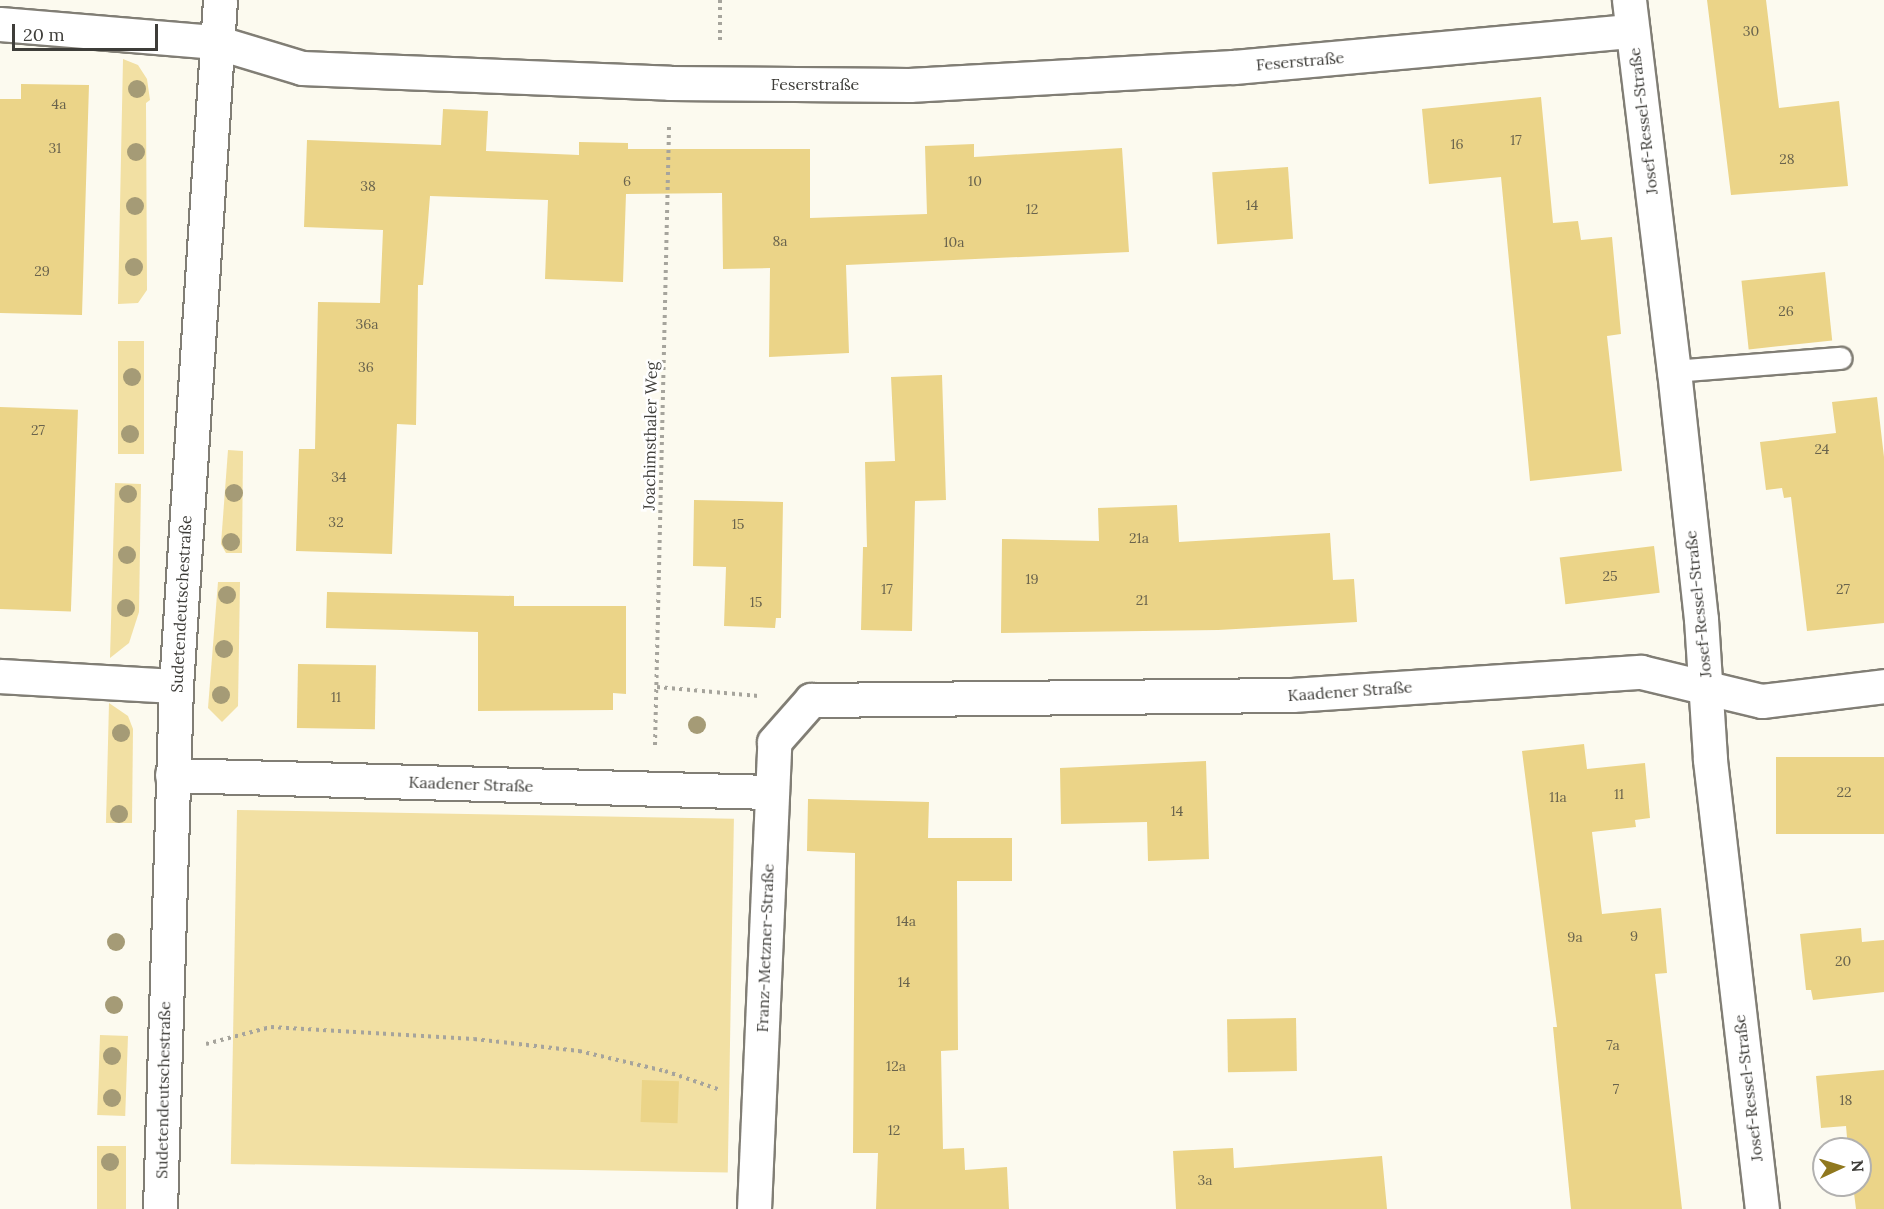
<!DOCTYPE html>
<meta charset="utf-8">
<style>
body{margin:0}
#map{position:relative;width:1884px;height:1209px;overflow:hidden;background:#fcfaef;font-family:Lora,serif}
div>[style]{position:absolute}
.green>*{inset:0;background:#f2e0a3;transform-origin:0 0}
.building>*{inset:0;background:#ebd488;transform-origin:0 0}
.path>*{height:4px;margin-top:-2px;transform-origin:0;background:repeating-linear-gradient(90deg,#a6a49c 0 3px,transparent 0 7.5px)}
.roads{filter:drop-shadow(2px 0 #817e75) drop-shadow(-2px 0 #817e75) drop-shadow(0 2px #817e75) drop-shadow(0 -2px #817e75)}
.service>*{height:21px;margin:-10.5px;padding:0 10.5px;transform-origin:10.5px;border-radius:10.5px;background:#fff}
.minor>*{height:33px;margin:-16.5px;padding:0 16.5px;transform-origin:16.5px;border-radius:16.5px;background:#fff}
.trees>*{width:18px;height:18px;margin:-9px;border-radius:50%;background:#a59b76}
span{translate:-50% -50%;white-space:nowrap;text-align:center;line-height:1.15;-webkit-text-stroke:5px #fff;paint-order:stroke}
.number-label{font-size:14px;color:#69634d}
.number-label span{-webkit-text-stroke-width:0}
.street-label{font-size:16px;color:#3e3d39}
.north{position:absolute;left:1812px;top:1137px;width:60px;height:60px;box-sizing:border-box;background:#fff;border:2px solid #b2b1b0;border-radius:50%;rotate:86deg;font-size:16px;font-weight:700;line-height:24px;text-align:center;color:#3e3d39}
.north::after{content:'';display:block;margin:auto;width:21px;height:27px;background:#90781e;clip-path:polygon(50% 0,100% 100%,50% 72%,0 100%)}
.scale{position:absolute;left:12px;top:24px;width:146px;height:27px;box-sizing:border-box;border:3px solid #3e3d39;border-top:0;padding-left:8px;font-size:18px;line-height:21px;white-space:nowrap;color:#3e3d39;-webkit-text-stroke:4px #fff;paint-order:stroke}
</style>
<div id="map">
<div class="green">
<i style="clip-path:polygon(123px 59px,138px 65px,147px 79px,150px 100px,146px 103px,147px 290px,138px 303px,118px 304px)"></i>
<i style="left:118px;top:341px;width:26px;height:113px"></i>
<i style="clip-path:polygon(228px 450px,243px 451px,242px 553px,226px 553px,221px 544px)"></i>
<i style="clip-path:polygon(115px 483px,141px 484px,139px 612px,129px 643px,110px 658px)"></i>
<i style="clip-path:polygon(218px 582px,240px 582px,238px 706px,222px 722px,208px 708px)"></i>
<i style="clip-path:polygon(109px 703px,128px 716px,133px 729px,132px 823px,106px 823px)"></i>
<i style="left:237px;top:810px;width:497px;height:354px;rotate:1deg"></i>
<i style="left:100px;top:1035px;width:28px;height:80px;rotate:2deg"></i>
<i style="left:97px;top:1146px;width:29px;height:63px"></i>
</div>
<div class="building">
<i style="clip-path:polygon(1707px 0,1766px 0,1779px 108px,1839px 101px,1848px 186px,1731px 195px)"></i>
<i style="clip-path:polygon(21px 84px,89px 85px,82px 315px,0 313px,0 99px,21px 99px)"></i>
<i style="clip-path:polygon(1541px 97px,1553px 223px,1578px 221px,1581px 240px,1612px 237px,1621px 334px,1607px 336px,1622px 471px,1530px 481px,1501px 177px,1429px 184px,1422px 109px)"></i>
<i style="clip-path:polygon(443px 109px,488px 111px,486px 151px,579px 155px,579px 142px,628px 143px,628px 149px,810px 149px,810px 218px,927px 214px,925px 146px,974px 144px,974px 157px,1122px 148px,1129px 252px,846px 265px,849px 353px,769px 357px,770px 268px,723px 269px,722px 193px,626px 194px,623px 282px,545px 279px,548px 200px,430px 196px,423px 285px,418px 285px,416px 425px,397px 424px,392px 554px,296px 551px,299px 449px,315px 449px,318px 302px,380px 303px,383px 230px,304px 227px,307px 140px,441px 145px)"></i>
<i style="left:1288px;top:167px;width:72px;height:76px;rotate:86deg"></i>
<i style="left:1825px;top:272px;width:69px;height:84px;rotate:84deg"></i>
<i style="clip-path:polygon(942px 375px,946px 500px,915px 501px,912px 631px,861px 630px,863px 547px,867px 547px,865px 462px,895px 461px,891px 377px)"></i>
<i style="clip-path:polygon(1877px 397px,1884px 457px,1884px 623px,1807px 631px,1791px 497px,1784px 498px,1782px 488px,1766px 490px,1760px 442px,1836px 433px,1832px 402px)"></i>
<i style="left:0;top:407px;width:78px;height:202px;rotate:2deg"></i>
<i style="clip-path:polygon(694px 500px,783px 502px,781px 618px,776px 618px,775px 628px,724px 626px,726px 567px,693px 566px)"></i>
<i style="clip-path:polygon(1177px 505px,1179px 542px,1330px 533px,1333px 580px,1354px 579px,1357px 622px,1218px 630px,1001px 633px,1002px 539px,1099px 541px,1098px 508px)"></i>
<i style="left:1654px;top:546px;width:47px;height:95px;rotate:83deg"></i>
<i style="clip-path:polygon(327px 592px,514px 596px,514px 606px,626px 606px,626px 694px,613px 693px,613px 710px,478px 711px,478px 632px,326px 628px)"></i>
<i style="left:298px;top:664px;width:78px;height:64px;rotate:1deg"></i>
<i style="clip-path:polygon(1584px 744px,1587px 769px,1645px 763px,1650px 818px,1635px 820px,1636px 827px,1592px 832px,1602px 914px,1661px 908px,1667px 973px,1655px 974px,1682px 1209px,1571px 1209px,1553px 1027px,1557px 1027px,1522px 751px)"></i>
<i style="left:1884px;top:757px;width:77px;height:108px;rotate:90deg"></i>
<i style="clip-path:polygon(1206px 761px,1209px 859px,1148px 861px,1147px 822px,1061px 824px,1060px 768px)"></i>
<i style="clip-path:polygon(808px 799px,929px 802px,928px 838px,1012px 838px,1012px 881px,957px 881px,958px 1050px,941px 1051px,943px 1149px,964px 1148px,965px 1170px,1007px 1167px,1009px 1209px,876px 1209px,878px 1153px,853px 1153px,855px 853px,807px 851px)"></i>
<i style="clip-path:polygon(1861px 928px,1862px 942px,1884px 940px,1884px 992px,1813px 1000px,1811px 990px,1806px 990px,1800px 934px)"></i>
<i style="left:1296px;top:1018px;width:53px;height:69px;rotate:89deg"></i>
<i style="clip-path:polygon(1884px 1070px,1884px 1209px,1856px 1209px,1853px 1185px,1860px 1185px,1860px 1149px,1848px 1149px,1846px 1126px,1821px 1128px,1816px 1076px)"></i>
<i style="left:642px;top:1080px;width:37px;height:42px;rotate:2deg"></i>
<i style="clip-path:polygon(1233px 1148px,1234px 1168px,1382px 1156px,1387px 1209px,1176px 1209px,1173px 1151px)"></i>
</div>
<div class="path">
<i style="left:720px;top:0;width:41px;rotate:90deg"></i>
<i style="left:657px;top:687px;width:102px;rotate:5deg"></i>
<i style="left:655px;top:745px;width:619px;rotate:-88.7deg"></i>
<i style="left:206px;top:1044px;width:67px;rotate:-14.7deg"></i>
<i style="left:271px;top:1027px;width:203px;rotate:3.4deg"></i>
<i style="left:474px;top:1039px;width:106px;rotate:6.5deg"></i>
<i style="left:579px;top:1051px;width:88px;rotate:13.1deg"></i>
<i style="left:665px;top:1071px;width:56px;rotate:18.8deg"></i>
</div>
<div class="roads">
<div class="service">
<i style="left:1674px;top:371px;width:167px;rotate:-4.5deg"></i>
</div>
<div class="minor">
<i style="left:1629px;top:0;width:374px;rotate:83.1deg"></i>
<i style="left:1674px;top:371px;width:249px;rotate:83.8deg"></i>
<i style="left:1701px;top:619px;width:141px;rotate:86.3deg"></i>
<i style="left:1710px;top:760px;width:452px;rotate:83.4deg"></i>
<i style="left:0;top:24px;width:217px;rotate:4.8deg"></i>
<i style="left:216px;top:42px;width:90px;rotate:16.8deg"></i>
<i style="left:302px;top:68px;width:368px;rotate:2.3deg"></i>
<i style="left:670px;top:83px;width:239px;rotate:0.5deg"></i>
<i style="left:909px;top:85px;width:325px;rotate:-3.2deg"></i>
<i style="left:1234px;top:67px;width:400px;rotate:-5.2deg"></i>
<i style="left:0;top:676px;width:176px;rotate:3.3deg"></i>
<i style="left:172px;top:775px;width:599px;rotate:1.63deg"></i>
<i style="left:160px;top:1209px;width:523px;rotate:-88.25deg"></i>
<i style="left:176px;top:686px;width:687px;rotate:-86.33deg"></i>
<i style="left:754px;top:1209px;width:467px;rotate:-87.5deg"></i>
<i style="left:774px;top:742px;width:56px;rotate:-48.6deg"></i>
<i style="left:811px;top:700px;width:481px;rotate:-0.6deg"></i>
<i style="left:1292px;top:695px;width:350px;rotate:-3.8deg"></i>
<i style="left:1641px;top:672px;width:124px;rotate:13.5deg"></i>
<i style="left:1762px;top:701px;width:123px;rotate:-7deg"></i>
</div>
</div>
<div class="trees">
<i style="left:137px;top:89px"></i>
<i style="left:136px;top:152px"></i>
<i style="left:135px;top:206px"></i>
<i style="left:134px;top:267px"></i>
<i style="left:132px;top:377px"></i>
<i style="left:130px;top:434px"></i>
<i style="left:234px;top:493px"></i>
<i style="left:128px;top:494px"></i>
<i style="left:231px;top:542px"></i>
<i style="left:127px;top:555px"></i>
<i style="left:227px;top:595px"></i>
<i style="left:126px;top:608px"></i>
<i style="left:224px;top:649px"></i>
<i style="left:221px;top:695px"></i>
<i style="left:697px;top:725px"></i>
<i style="left:121px;top:733px"></i>
<i style="left:119px;top:814px"></i>
<i style="left:116px;top:942px"></i>
<i style="left:114px;top:1005px"></i>
<i style="left:112px;top:1056px"></i>
<i style="left:112px;top:1098px"></i>
<i style="left:110px;top:1162px"></i>
</div>
<div class="number-label">
<span style="left:1751px;top:31px">30</span>
<span style="left:59px;top:104px">4a</span>
<span style="left:1516px;top:140px">17</span>
<span style="left:1457px;top:144px">16</span>
<span style="left:55px;top:148px">31</span>
<span style="left:1787px;top:159px">28</span>
<span style="left:627px;top:181px">6</span>
<span style="left:975px;top:181px">10</span>
<span style="left:368px;top:186px">38</span>
<span style="left:1252px;top:205px">14</span>
<span style="left:1032px;top:209px">12</span>
<span style="left:780px;top:241px">8a</span>
<span style="left:954px;top:242px">10a</span>
<span style="left:42px;top:271px">29</span>
<span style="left:1786px;top:311px">26</span>
<span style="left:367px;top:324px">36a</span>
<span style="left:366px;top:367px">36</span>
<span style="left:38px;top:430px">27</span>
<span style="left:1822px;top:449px">24</span>
<span style="left:339px;top:477px">34</span>
<span style="left:336px;top:522px">32</span>
<span style="left:738px;top:524px">15</span>
<span style="left:1139px;top:538px">21a</span>
<span style="left:1610px;top:576px">25</span>
<span style="left:1032px;top:579px">19</span>
<span style="left:887px;top:589px">17</span>
<span style="left:1843px;top:589px">27</span>
<span style="left:1142px;top:600px">21</span>
<span style="left:756px;top:602px">15</span>
<span style="left:336px;top:697px">11</span>
<span style="left:1844px;top:792px">22</span>
<span style="left:1619px;top:794px">11</span>
<span style="left:1558px;top:797px">11a</span>
<span style="left:1177px;top:811px">14</span>
<span style="left:906px;top:921px">14a</span>
<span style="left:1634px;top:936px">9</span>
<span style="left:1575px;top:937px">9a</span>
<span style="left:1843px;top:961px">20</span>
<span style="left:904px;top:982px">14</span>
<span style="left:1613px;top:1045px">7a</span>
<span style="left:896px;top:1066px">12a</span>
<span style="left:1616px;top:1089px">7</span>
<span style="left:1846px;top:1100px">18</span>
<span style="left:894px;top:1130px">12</span>
<span style="left:1205px;top:1180px">3a</span>
</div>
<div class="street-label">
<span style="left:1300px;top:61px;rotate:-5deg">Feserstraße</span>
<span style="left:815px;top:84px">Feserstraße</span>
<span style="left:1643px;top:121px;rotate:-97deg">Josef-Ressel-Straße</span>
<span style="left:650px;top:436px;rotate:-89deg">Joachimsthaler Weg</span>
<span style="left:181px;top:604px;rotate:-87deg">Sudetendeutschestraße</span>
<span style="left:1698px;top:604px;rotate:-96deg">Josef-Ressel-Straße</span>
<span style="left:1350px;top:691px;rotate:-4deg">Kaadener Straße</span>
<span style="left:471px;top:784px;rotate:2deg">Kaadener Straße</span>
<span style="left:765px;top:948px;rotate:-88deg">Franz-Metzner-Straße</span>
<span style="left:1748px;top:1088px;rotate:-97deg">Josef-Ressel-Straße</span>
<span style="left:163px;top:1090px;rotate:-89deg">Sudetendeutschestraße</span>
</div>
<div class="north">N</div>
<div class="scale">20 m</div>
</div>
